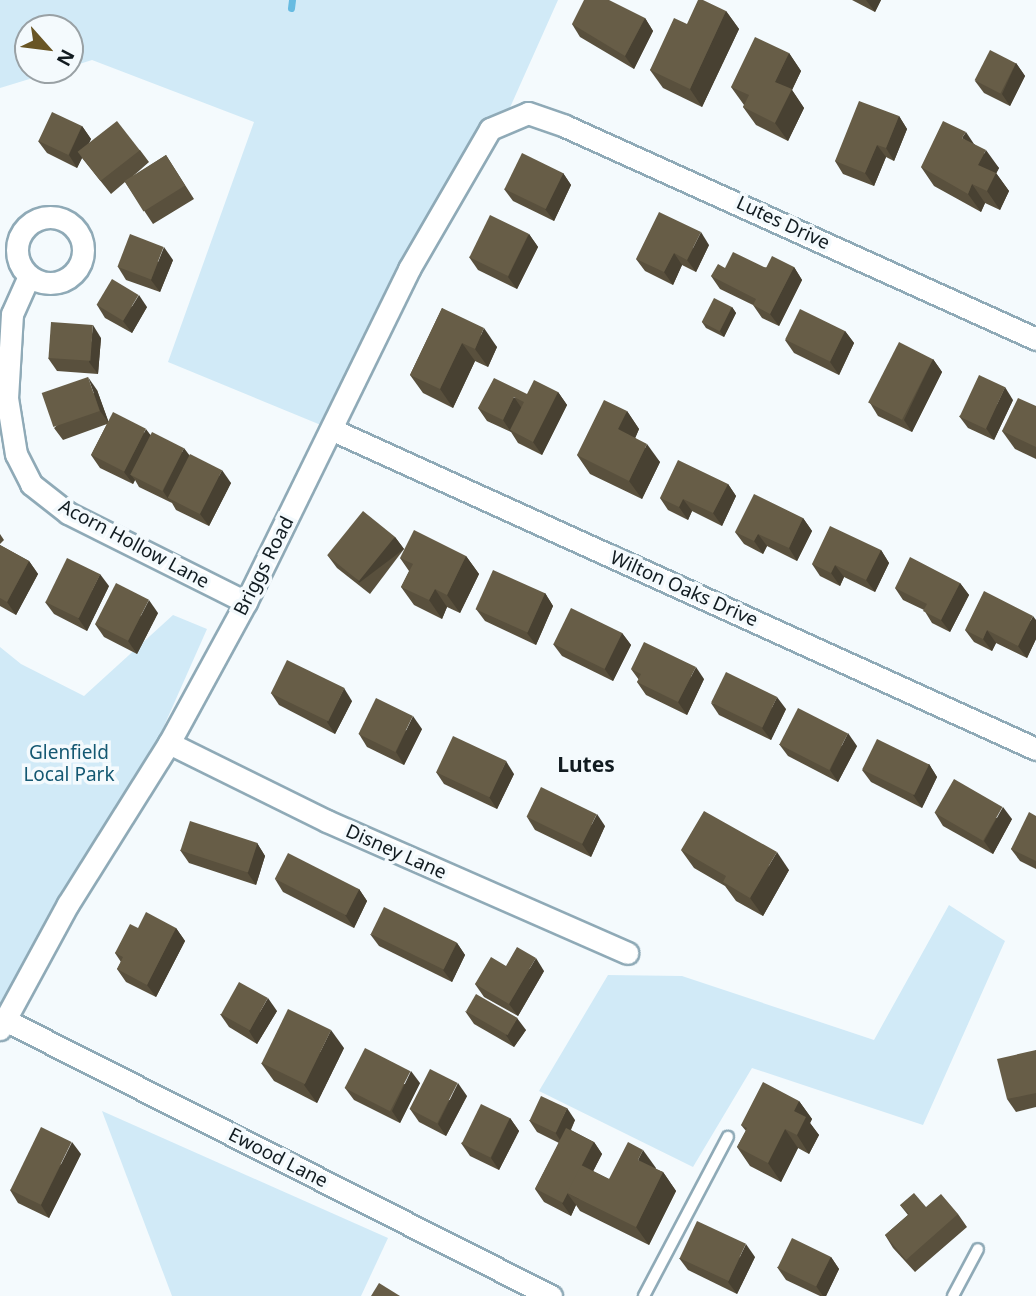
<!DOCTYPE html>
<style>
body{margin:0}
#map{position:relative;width:1036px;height:1296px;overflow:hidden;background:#f4fafd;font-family:"Noto Sans",sans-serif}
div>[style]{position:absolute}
.green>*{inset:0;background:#d1eaf7}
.stream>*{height:7px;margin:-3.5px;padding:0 3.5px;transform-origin:3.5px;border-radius:3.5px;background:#67bbe1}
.roads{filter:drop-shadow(2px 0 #8faab7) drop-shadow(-2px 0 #8faab7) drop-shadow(0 2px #8faab7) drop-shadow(0 -2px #8faab7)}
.lane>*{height:10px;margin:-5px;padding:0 5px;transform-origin:5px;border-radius:5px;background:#fff}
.street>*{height:21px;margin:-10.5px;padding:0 10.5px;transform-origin:10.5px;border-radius:10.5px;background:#fff}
.street>.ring{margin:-10.5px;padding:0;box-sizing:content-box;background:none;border:21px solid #fff;border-radius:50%}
.wall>*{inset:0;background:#59503d}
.shaded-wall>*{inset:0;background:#484132;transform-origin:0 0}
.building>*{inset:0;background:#675d47;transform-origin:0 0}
span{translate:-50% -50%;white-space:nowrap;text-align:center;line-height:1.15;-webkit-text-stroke:7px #f4fafd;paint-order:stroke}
.street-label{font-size:19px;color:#111b20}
.park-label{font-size:19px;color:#145872}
.neighbourhood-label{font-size:21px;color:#111b20;font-weight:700}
.north{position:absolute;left:14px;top:14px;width:70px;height:70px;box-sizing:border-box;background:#f4fafd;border:2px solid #99a1a5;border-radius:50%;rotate:118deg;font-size:19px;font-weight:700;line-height:28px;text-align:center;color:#111b20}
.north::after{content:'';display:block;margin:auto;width:24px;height:32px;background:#695524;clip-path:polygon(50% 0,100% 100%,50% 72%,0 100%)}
</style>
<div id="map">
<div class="green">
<i style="clip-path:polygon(0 0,558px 0,508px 112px,467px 164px,333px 430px,168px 362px,254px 122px,92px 60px,70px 67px,70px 28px,28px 28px,28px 70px,59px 70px,0 88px)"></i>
<i style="clip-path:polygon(173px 615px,207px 629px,160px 735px,169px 743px,0 1039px,0 647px,21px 664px,84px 696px)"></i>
<i style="clip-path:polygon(949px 905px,1005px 941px,923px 1125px,752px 1068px,693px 1167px,539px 1091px,608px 975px,682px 976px,874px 1040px)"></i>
<i style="clip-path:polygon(102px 1111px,388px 1238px,361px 1296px,172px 1296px)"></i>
</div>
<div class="stream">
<i style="left:291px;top:8px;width:8px;rotate:-83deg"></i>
</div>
<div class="roads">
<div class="lane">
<i style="left:644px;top:1296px;width:180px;rotate:-62.2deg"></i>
<i style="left:953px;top:1296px;width:53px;rotate:-62deg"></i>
</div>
<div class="street">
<i class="ring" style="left:17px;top:217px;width:45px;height:45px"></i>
<i style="left:29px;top:276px;width:42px;rotate:114.1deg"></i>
<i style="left:12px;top:314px;width:84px;rotate:93.4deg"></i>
<i style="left:7px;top:398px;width:57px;rotate:80.9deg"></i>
<i style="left:16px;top:454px;width:34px;rotate:63deg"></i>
<i style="left:31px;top:484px;width:47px;rotate:38.1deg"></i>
<i style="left:68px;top:513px;width:199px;rotate:26.6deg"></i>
<i style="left:333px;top:430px;width:772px;rotate:24.41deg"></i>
<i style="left:169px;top:743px;width:176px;rotate:26.3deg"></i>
<i style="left:327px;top:821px;width:328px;rotate:23.7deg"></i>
<i style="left:5px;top:1020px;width:612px;rotate:26.82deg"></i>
<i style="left:0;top:1029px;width:142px;rotate:-61.5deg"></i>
<i style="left:68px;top:904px;width:190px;rotate:-57.9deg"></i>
<i style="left:169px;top:743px;width:161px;rotate:-61.4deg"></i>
<i style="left:246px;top:602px;width:371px;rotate:-63.9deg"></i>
<i style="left:409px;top:269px;width:162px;rotate:-59.9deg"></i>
<i style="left:490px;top:129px;width:41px;rotate:-22.8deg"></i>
<i style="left:528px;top:113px;width:39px;rotate:19deg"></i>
<i style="left:565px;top:126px;width:517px;rotate:24.33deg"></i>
</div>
</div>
<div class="wall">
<i style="clip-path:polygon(852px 0,881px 0,875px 12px)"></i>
<i style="clip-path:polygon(726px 11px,739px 29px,702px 107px,663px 88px,650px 70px,687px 24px)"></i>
<i style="clip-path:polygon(645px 18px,653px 31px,634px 69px,580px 37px,572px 24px)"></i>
<i style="clip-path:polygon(789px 53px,801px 71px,792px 90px,804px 108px,788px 141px,756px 125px,743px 107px,744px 105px,731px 87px)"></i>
<i style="clip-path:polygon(1016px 63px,1025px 76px,1010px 106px,984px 93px,975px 81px)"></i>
<i style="clip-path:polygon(899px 116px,907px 129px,894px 161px,886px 157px,874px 186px,843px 174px,835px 161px)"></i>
<i style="clip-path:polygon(82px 126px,91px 139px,88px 145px,140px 150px,149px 162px,132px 177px,166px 155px,194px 199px,153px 224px,125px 182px,111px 194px,82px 158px,77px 168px,47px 153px,38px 141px)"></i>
<i style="clip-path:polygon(974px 144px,999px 168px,996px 173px,1009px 191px,1000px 210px,985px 203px,981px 212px,934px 186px,921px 167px)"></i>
<i style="clip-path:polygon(563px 173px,571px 185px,554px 221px,513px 201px,504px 189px)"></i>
<i style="clip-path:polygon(529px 234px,538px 247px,517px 289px,478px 270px,469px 257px)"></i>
<i style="clip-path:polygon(709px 245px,696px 272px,682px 265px,673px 285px,645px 271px,636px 259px)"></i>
<i style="clip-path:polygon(173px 260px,160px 292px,126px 280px,118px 267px)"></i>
<i style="clip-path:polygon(794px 267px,802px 280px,779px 326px,762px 318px,753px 305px,720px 289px,711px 276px,725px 268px)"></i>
<i style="clip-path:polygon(97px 305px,147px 307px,132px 333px,105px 318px)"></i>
<i style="clip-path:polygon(732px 307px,736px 313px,724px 337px,706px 328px,702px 322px)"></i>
<i style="clip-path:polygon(442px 308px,497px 347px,488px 367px,475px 361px,453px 408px,423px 393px,410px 375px)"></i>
<i style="clip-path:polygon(845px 331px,854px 343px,839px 375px,794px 353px,785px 340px)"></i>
<i style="clip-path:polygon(101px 338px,98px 374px,57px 371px,48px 358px)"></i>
<i style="clip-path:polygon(933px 359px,942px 372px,912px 432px,878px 416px,870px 403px)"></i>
<i style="clip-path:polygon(97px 390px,108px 421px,151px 435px,189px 456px,231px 483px,209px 526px,176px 510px,172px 503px,139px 487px,135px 480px,133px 484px,100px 468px,91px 455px,107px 424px,63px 440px,54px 428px)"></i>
<i style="clip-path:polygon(558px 392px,567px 405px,542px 455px,518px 443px,511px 432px,487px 421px,478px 408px,527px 394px)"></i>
<i style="clip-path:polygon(1013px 400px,994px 440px,968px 428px,959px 416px)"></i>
<i style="clip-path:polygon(1036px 406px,1036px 459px,1015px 449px,1002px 431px)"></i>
<i style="clip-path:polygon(627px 411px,639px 429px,635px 438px,660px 462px,642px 499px,590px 474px,577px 455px)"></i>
<i style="clip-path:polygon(728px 484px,736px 496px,722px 526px,692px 511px,688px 520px,668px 510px,660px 498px)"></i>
<i style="clip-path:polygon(803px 518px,812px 531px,797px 561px,767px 546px,763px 554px,744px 544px,735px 532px)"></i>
<i style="clip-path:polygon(0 534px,4px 540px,0 544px)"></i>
<i style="clip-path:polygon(395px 537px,404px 549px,370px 594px,337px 568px,328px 556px)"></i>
<i style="clip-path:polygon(0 545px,29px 561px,38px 574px,16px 615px,0 606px)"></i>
<i style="clip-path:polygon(881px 550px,889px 563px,875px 592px,844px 577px,840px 586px,820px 576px,812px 564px)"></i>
<i style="clip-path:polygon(466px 556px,479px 574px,460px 613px,447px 607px,442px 619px,414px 605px,401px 587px,409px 571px,400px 558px)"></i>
<i style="clip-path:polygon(960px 583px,969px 595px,950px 632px,932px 623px,924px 610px,903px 600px,895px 588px)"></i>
<i style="clip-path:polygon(109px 586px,87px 631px,54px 614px,45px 602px)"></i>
<i style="clip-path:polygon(545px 593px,553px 606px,536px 645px,485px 621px,476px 609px)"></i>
<i style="clip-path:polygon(158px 613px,137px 654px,104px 637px,95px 624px)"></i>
<i style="clip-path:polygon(1036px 620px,1036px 639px,1027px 658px,996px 643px,992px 651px,974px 642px,965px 630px)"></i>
<i style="clip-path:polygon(622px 633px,631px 645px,613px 681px,562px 656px,553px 644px)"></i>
<i style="clip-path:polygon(631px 669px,704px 679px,687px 715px,646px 695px,637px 682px,639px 680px)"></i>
<i style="clip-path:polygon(271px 693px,352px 701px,335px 734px,279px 705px)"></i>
<i style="clip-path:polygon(711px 703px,786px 709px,771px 740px,719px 715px)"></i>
<i style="clip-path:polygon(422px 729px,404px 765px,367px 747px,359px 734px)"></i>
<i style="clip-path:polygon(779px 744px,857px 746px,838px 782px,788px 756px)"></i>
<i style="clip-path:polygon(929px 764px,937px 777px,922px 808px,871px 782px,862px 770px)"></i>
<i style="clip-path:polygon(436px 772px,514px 774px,497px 809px,444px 784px)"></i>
<i style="clip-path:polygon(935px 813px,1012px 819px,993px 854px,943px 826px)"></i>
<i style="clip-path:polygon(1036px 816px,1036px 869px,1020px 861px,1011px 849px)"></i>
<i style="clip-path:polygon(527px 817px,605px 826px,591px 857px,535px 830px)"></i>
<i style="clip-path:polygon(257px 843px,265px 856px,256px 885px,189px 863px,180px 850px)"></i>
<i style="clip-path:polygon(681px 850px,789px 870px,763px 916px,736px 901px,725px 886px,694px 868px)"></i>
<i style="clip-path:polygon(275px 879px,359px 889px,367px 901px,354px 928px,283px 892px)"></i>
<i style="clip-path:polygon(138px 928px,176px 928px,185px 941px,156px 997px,126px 982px,117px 969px,121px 962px,115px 953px)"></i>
<i style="clip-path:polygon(370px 934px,457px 943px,465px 955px,452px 982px,379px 946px)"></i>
<i style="clip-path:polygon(506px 966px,544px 971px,518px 1016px,484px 997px,475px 984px)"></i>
<i style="clip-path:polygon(277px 1011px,257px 1044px,229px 1027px,220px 1014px)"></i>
<i style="clip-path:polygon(465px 1011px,526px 1030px,514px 1047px,474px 1024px)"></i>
<i style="clip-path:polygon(344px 1048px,317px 1103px,274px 1081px,261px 1063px)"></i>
<i style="clip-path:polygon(1036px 1050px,1036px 1107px,1016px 1112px,1007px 1099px)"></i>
<i style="clip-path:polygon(420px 1083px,400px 1123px,354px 1100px,345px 1088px)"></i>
<i style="clip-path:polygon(467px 1096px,446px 1136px,419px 1122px,410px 1109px)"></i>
<i style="clip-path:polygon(799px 1101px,812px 1119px,810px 1123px,819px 1135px,809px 1154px,798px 1148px,781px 1182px,750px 1166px,737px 1147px,746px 1131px,741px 1125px)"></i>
<i style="clip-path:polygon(510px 1118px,519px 1131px,499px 1170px,470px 1156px,461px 1143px)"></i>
<i style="clip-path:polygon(529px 1120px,575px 1120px,571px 1130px,594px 1142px,602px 1154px,593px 1171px,609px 1179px,656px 1168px,655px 1169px,663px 1172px,676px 1191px,649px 1245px,580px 1211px,576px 1205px,571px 1216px,544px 1202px,535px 1189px,559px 1143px,537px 1132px)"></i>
<i style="clip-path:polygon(81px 1154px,49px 1218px,18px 1203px,10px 1190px)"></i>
<i style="clip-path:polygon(900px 1205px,926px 1207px,958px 1214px,967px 1227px,915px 1272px,893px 1248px,885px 1235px,908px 1215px)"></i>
<i style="clip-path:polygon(755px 1257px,737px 1294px,688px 1270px,679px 1258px)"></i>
<i style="clip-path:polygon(831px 1257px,839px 1269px,826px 1296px,820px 1296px,786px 1280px,777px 1267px)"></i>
</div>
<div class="shaded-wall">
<i style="clip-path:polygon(866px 0,881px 0,875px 12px)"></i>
<i style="clip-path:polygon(726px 11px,739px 29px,702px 107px,690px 89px)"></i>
<i style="clip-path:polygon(645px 18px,653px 31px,634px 69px,625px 56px)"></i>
<i style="clip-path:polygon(789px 53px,801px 71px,792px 90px,804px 108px,788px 141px,775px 123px,775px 82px)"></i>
<i style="clip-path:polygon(1016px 63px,1025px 76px,1010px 106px,1002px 94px)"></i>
<i style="clip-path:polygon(899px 116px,907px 129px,894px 161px,886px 148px)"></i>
<i style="clip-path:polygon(82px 126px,91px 139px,82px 157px,79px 153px,82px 158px,77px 168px,69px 155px)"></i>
<i style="clip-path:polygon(966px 132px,978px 150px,962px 138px)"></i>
<i style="clip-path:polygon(877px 145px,886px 157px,874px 186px,865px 173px)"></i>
<i style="clip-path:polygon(986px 150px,999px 168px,992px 182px,996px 173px,1009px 191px,1000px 210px,987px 191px,978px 165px)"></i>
<i style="clip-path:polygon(563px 173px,571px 185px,554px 221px,545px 209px)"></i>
<i style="clip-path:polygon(972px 184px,985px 203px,981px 212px,968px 194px)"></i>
<i style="clip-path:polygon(701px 232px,709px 245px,696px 272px,687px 260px)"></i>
<i style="clip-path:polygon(529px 234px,538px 247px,517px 289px,508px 277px)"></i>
<i style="clip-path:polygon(164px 247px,173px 260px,160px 292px,151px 280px)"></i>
<i style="clip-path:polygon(674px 253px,682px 265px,673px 285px,664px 272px)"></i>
<i style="clip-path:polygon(794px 267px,802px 280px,779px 326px,770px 314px)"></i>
<i style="clip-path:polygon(139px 295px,147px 307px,132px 333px,123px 321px)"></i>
<i style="clip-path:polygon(732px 307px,736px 313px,724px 337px,720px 331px)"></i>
<i style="clip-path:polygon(93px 325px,101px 338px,98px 374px,89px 362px)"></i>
<i style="clip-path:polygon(484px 328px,497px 347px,488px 367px,475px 349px)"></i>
<i style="clip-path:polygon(845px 331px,854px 343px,839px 375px,830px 362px)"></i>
<i style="clip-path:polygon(462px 343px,475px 361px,453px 408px,440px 389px)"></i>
<i style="clip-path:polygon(933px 359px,942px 372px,912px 432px,904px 420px)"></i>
<i style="clip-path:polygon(88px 377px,97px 390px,109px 423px,100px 411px)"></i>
<i style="clip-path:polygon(1005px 387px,1013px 400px,994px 440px,986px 428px)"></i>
<i style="clip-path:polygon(558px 392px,567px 405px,542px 455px,533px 442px)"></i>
<i style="clip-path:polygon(514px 397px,523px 410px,511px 432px,503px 420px)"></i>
<i style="clip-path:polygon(627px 411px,639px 429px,631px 448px,618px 429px)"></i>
<i style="clip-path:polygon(146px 429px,155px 441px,131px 475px,135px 480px,133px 484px,124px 472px)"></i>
<i style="clip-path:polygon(647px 444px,660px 462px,642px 499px,629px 481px)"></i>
<i style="clip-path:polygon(184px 448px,193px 460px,168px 498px,171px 503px,163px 491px)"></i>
<i style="clip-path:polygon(222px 470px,231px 483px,209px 526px,200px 514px)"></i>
<i style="clip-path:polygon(728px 484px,736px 496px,722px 526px,713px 513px)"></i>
<i style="clip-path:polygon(683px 499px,692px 511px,688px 520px,679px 507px)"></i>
<i style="clip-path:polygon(803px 518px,812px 531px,797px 561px,789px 548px)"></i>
<i style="clip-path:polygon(758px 534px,767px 546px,763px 554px,754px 541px)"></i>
<i style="left:395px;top:537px;width:15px;height:56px;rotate:53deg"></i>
<i style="clip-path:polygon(881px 550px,889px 563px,875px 592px,866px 580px)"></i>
<i style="clip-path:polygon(466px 556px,479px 574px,460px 613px,447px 595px)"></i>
<i style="clip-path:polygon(29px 561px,38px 574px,16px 615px,7px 602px)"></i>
<i style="clip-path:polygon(835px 565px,844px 577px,840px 586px,831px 573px)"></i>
<i style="clip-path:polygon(100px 574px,109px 586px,87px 631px,78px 618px)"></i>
<i style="clip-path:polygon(960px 583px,969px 595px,950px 632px,941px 620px)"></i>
<i style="clip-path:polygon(435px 589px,447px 607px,442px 619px,429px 600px)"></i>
<i style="clip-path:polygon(545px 593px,553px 606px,536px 645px,527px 633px)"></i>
<i style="clip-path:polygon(149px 600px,158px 613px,137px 654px,128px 641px)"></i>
<i style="clip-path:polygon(1033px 616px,1036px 620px,1036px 639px,1027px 658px,1018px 646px)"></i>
<i style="clip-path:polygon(987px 630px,996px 643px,992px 651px,983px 639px)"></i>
<i style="clip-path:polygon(622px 633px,631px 645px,613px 681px,604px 668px)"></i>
<i style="clip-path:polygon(696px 667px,704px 679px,687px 715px,678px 702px)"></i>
<i style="clip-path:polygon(344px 688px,352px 701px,335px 734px,327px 722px)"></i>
<i style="clip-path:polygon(777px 697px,786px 709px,771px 740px,762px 728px)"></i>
<i style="clip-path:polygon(413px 716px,422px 729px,404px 765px,396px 752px)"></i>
<i style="clip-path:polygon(848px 733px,857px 746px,838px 782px,830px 770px)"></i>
<i style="clip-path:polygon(506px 761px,514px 774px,497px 809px,489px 797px)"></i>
<i style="clip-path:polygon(929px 764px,937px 777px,922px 808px,913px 795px)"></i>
<i style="clip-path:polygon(1003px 807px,1012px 819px,993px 854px,984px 841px)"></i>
<i style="clip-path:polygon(597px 814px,605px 826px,591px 857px,582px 844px)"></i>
<i style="clip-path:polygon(257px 843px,265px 856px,256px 885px,247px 872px)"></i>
<i style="clip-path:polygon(777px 852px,789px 870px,763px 916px,750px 898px)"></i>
<i style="clip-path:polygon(359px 889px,367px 901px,354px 928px,345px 915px)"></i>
<i style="clip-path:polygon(176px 928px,185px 941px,156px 997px,147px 985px)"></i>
<i style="clip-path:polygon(457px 943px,465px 955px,452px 982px,443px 970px)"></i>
<i style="clip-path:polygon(536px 958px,544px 971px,518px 1016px,509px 1004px)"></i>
<i style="clip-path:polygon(268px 998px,277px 1011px,257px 1044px,249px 1031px)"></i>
<i style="clip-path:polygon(517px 1018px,526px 1030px,514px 1047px,506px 1035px)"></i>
<i style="clip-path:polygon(331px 1030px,344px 1048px,317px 1103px,304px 1085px)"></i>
<i style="clip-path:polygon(411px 1071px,420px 1083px,400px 1123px,392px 1111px)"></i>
<i style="clip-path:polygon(458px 1083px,467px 1096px,446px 1136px,438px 1124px)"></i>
<i style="clip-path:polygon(799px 1101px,812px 1119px,810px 1123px,819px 1135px,809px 1154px,797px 1135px,794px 1111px)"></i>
<i style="clip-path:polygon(567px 1108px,575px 1120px,563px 1145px,555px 1132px)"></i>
<i style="clip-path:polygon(510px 1118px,519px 1131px,499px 1170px,491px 1158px)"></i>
<i style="clip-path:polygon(785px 1129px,798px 1148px,781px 1182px,768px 1163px)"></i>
<i style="clip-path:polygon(72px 1142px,81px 1154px,49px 1218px,41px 1205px)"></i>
<i style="clip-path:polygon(594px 1142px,602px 1154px,579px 1199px,567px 1193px)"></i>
<i style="clip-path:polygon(643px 1150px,656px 1168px,651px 1178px,638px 1160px)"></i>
<i style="clip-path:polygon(663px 1172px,676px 1191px,649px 1245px,636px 1227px)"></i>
<i style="clip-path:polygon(567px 1193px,576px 1205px,571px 1216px,562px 1203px)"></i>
<i style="clip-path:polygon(746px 1244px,755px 1257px,737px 1294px,728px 1282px)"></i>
<i style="clip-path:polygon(831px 1257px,839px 1269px,826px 1296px,823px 1296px,816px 1286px)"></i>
</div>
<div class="building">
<i style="clip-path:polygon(584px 0,609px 0,645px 18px,625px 56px,572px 24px)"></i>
<i style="clip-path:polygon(698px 0,703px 0,726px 11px,690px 89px,650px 70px,674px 18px,687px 24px)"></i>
<i style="clip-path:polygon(755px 37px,789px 53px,775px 82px,792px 89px,775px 123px,743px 107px,749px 95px,731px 87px)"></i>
<i style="left:990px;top:50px;width:29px;height:34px;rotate:27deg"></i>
<i style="clip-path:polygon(859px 101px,899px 116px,886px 148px,877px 145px,865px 173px,835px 161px)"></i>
<i style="left:52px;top:112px;width:33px;height:32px;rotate:25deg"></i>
<i style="left:117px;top:121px;width:37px;height:50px;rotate:52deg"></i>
<i style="clip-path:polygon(943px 121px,966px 132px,962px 138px,986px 150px,978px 165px,996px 173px,987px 191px,972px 184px,968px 194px,921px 167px)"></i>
<i style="left:522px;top:153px;width:46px;height:40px;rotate:26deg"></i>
<i style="left:166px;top:155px;width:36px;height:49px;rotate:58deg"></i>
<i style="clip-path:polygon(659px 212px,701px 232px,687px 260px,674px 253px,664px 272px,636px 259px)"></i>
<i style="left:490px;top:215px;width:43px;height:47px;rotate:26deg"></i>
<i style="left:130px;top:234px;width:36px;height:35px;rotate:21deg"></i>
<i style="clip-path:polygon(733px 252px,766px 268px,772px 256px,794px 267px,770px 314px,753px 305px,756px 299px,711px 276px,718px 264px,725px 268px)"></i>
<i style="left:112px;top:279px;width:31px;height:30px;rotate:31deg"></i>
<i style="left:714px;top:298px;width:20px;height:27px;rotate:27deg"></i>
<i style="clip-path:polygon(442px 308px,484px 328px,475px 349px,462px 343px,440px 389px,410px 375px)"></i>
<i style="left:800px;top:309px;width:50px;height:34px;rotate:26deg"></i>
<i style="left:51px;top:322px;width:42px;height:36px;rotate:4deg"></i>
<i style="left:899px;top:342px;width:38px;height:68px;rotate:27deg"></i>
<i style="left:979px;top:375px;width:29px;height:46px;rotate:25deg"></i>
<i style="left:88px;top:377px;width:36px;height:49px;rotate:71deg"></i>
<i style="clip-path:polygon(494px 378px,527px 394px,534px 380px,558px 392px,533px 442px,510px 430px,524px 402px,514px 397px,503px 420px,478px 408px)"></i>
<i style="clip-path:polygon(1018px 398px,1036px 406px,1036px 447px,1002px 431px)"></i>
<i style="clip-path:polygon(604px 400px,627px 411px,618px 429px,647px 444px,629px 481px,577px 455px)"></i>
<i style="left:113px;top:412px;width:37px;height:48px;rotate:27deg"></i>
<i style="left:152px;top:432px;width:36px;height:48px;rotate:27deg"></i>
<i style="left:190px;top:454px;width:36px;height:49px;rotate:27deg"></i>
<i style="clip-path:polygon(678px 460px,728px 484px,713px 513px,683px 499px,679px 507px,660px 498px)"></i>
<i style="clip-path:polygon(754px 494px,803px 518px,789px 548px,758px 534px,754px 541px,735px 532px)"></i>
<i style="left:363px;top:511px;width:41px;height:57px;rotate:39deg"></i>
<i style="clip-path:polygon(830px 526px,881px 550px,866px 580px,835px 565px,831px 573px,812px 564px)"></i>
<i style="clip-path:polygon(414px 530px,466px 556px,447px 595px,435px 589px,429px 600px,401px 587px,413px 564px,400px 558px)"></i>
<i style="clip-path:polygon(0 545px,29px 561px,7px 602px,0 598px)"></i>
<i style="clip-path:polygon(910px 557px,960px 583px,941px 620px,923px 611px,927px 604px,895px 588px)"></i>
<i style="left:67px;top:558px;width:37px;height:49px;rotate:26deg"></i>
<i style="left:493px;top:570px;width:57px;height:43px;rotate:24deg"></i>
<i style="left:116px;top:583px;width:37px;height:46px;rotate:27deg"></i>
<i style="clip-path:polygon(984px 591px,1033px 616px,1018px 646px,987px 630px,983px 639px,965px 630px)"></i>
<i style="left:571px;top:608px;width:57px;height:40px;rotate:26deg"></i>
<i style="clip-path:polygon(644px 642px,696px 667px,678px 702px,637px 682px,641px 674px,631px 669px)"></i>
<i style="left:287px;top:660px;width:64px;height:37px;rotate:26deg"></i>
<i style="left:726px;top:672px;width:57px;height:34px;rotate:26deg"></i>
<i style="left:376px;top:698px;width:41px;height:40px;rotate:26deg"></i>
<i style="left:798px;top:708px;width:56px;height:41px;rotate:27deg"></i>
<i style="left:453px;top:736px;width:59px;height:40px;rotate:25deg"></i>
<i style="left:877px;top:739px;width:58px;height:34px;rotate:26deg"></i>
<i style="left:954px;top:779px;width:56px;height:39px;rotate:30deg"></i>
<i style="left:541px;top:787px;width:62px;height:33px;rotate:26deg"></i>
<i style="clip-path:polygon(704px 811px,777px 852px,750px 898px,723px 882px,726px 876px,681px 850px)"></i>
<i style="clip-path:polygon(1029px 812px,1036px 816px,1036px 861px,1011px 849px)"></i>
<i style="left:190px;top:821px;width:71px;height:31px;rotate:18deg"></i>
<i style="left:288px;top:853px;width:80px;height:29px;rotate:27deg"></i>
<i style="left:384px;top:907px;width:81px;height:30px;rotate:26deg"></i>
<i style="clip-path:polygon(146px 912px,176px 928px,147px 985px,117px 969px,123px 957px,115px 953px,130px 924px,138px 928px)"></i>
<i style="clip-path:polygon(517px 947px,536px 958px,509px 1004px,475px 984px,491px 957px,506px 966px)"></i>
<i style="left:239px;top:982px;width:33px;height:37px;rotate:29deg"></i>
<i style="left:476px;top:994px;width:48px;height:20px;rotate:30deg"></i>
<i style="left:288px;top:1009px;width:48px;height:60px;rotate:26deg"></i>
<i style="left:365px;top:1048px;width:51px;height:45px;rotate:27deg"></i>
<i style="clip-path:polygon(1036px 1050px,1036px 1093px,1007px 1099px,997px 1059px)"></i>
<i style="left:430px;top:1069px;width:31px;height:45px;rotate:27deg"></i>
<i style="clip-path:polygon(763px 1082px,799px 1101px,794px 1111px,806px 1117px,797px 1135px,785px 1129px,768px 1163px,737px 1147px,747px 1128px,741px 1125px)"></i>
<i style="left:541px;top:1096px;width:29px;height:27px;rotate:25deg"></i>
<i style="left:481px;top:1104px;width:32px;height:44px;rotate:26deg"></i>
<i style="left:41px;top:1127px;width:34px;height:70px;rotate:26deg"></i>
<i style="left:566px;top:1128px;width:31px;height:68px;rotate:27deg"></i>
<i style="clip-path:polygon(628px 1142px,643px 1150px,638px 1160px,663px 1172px,636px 1227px,567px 1193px,581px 1165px,609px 1179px)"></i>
<i style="clip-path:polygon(914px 1193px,926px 1207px,941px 1194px,958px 1214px,906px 1260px,885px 1235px,909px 1214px,900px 1205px)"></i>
<i style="left:697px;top:1221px;width:54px;height:41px;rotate:25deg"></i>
<i style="left:792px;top:1238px;width:43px;height:33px;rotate:26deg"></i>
<i style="clip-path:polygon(379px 1283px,400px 1296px,371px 1296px)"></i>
</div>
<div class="street-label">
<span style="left:783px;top:223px;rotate:25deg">Lutes Drive</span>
<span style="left:134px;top:544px;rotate:28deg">Acorn Hollow Lane</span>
<span style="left:264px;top:566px;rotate:-63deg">Briggs Road</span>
<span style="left:684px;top:589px;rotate:24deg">Wilton Oaks Drive</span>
<span style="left:396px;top:852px;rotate:24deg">Disney Lane</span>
<span style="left:278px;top:1158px;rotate:27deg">Ewood Lane</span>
</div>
<div class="park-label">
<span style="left:69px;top:764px">Glenfield<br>Local Park</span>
</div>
<div class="neighbourhood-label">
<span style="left:586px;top:764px">Lutes</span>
</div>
<div class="north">N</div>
</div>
